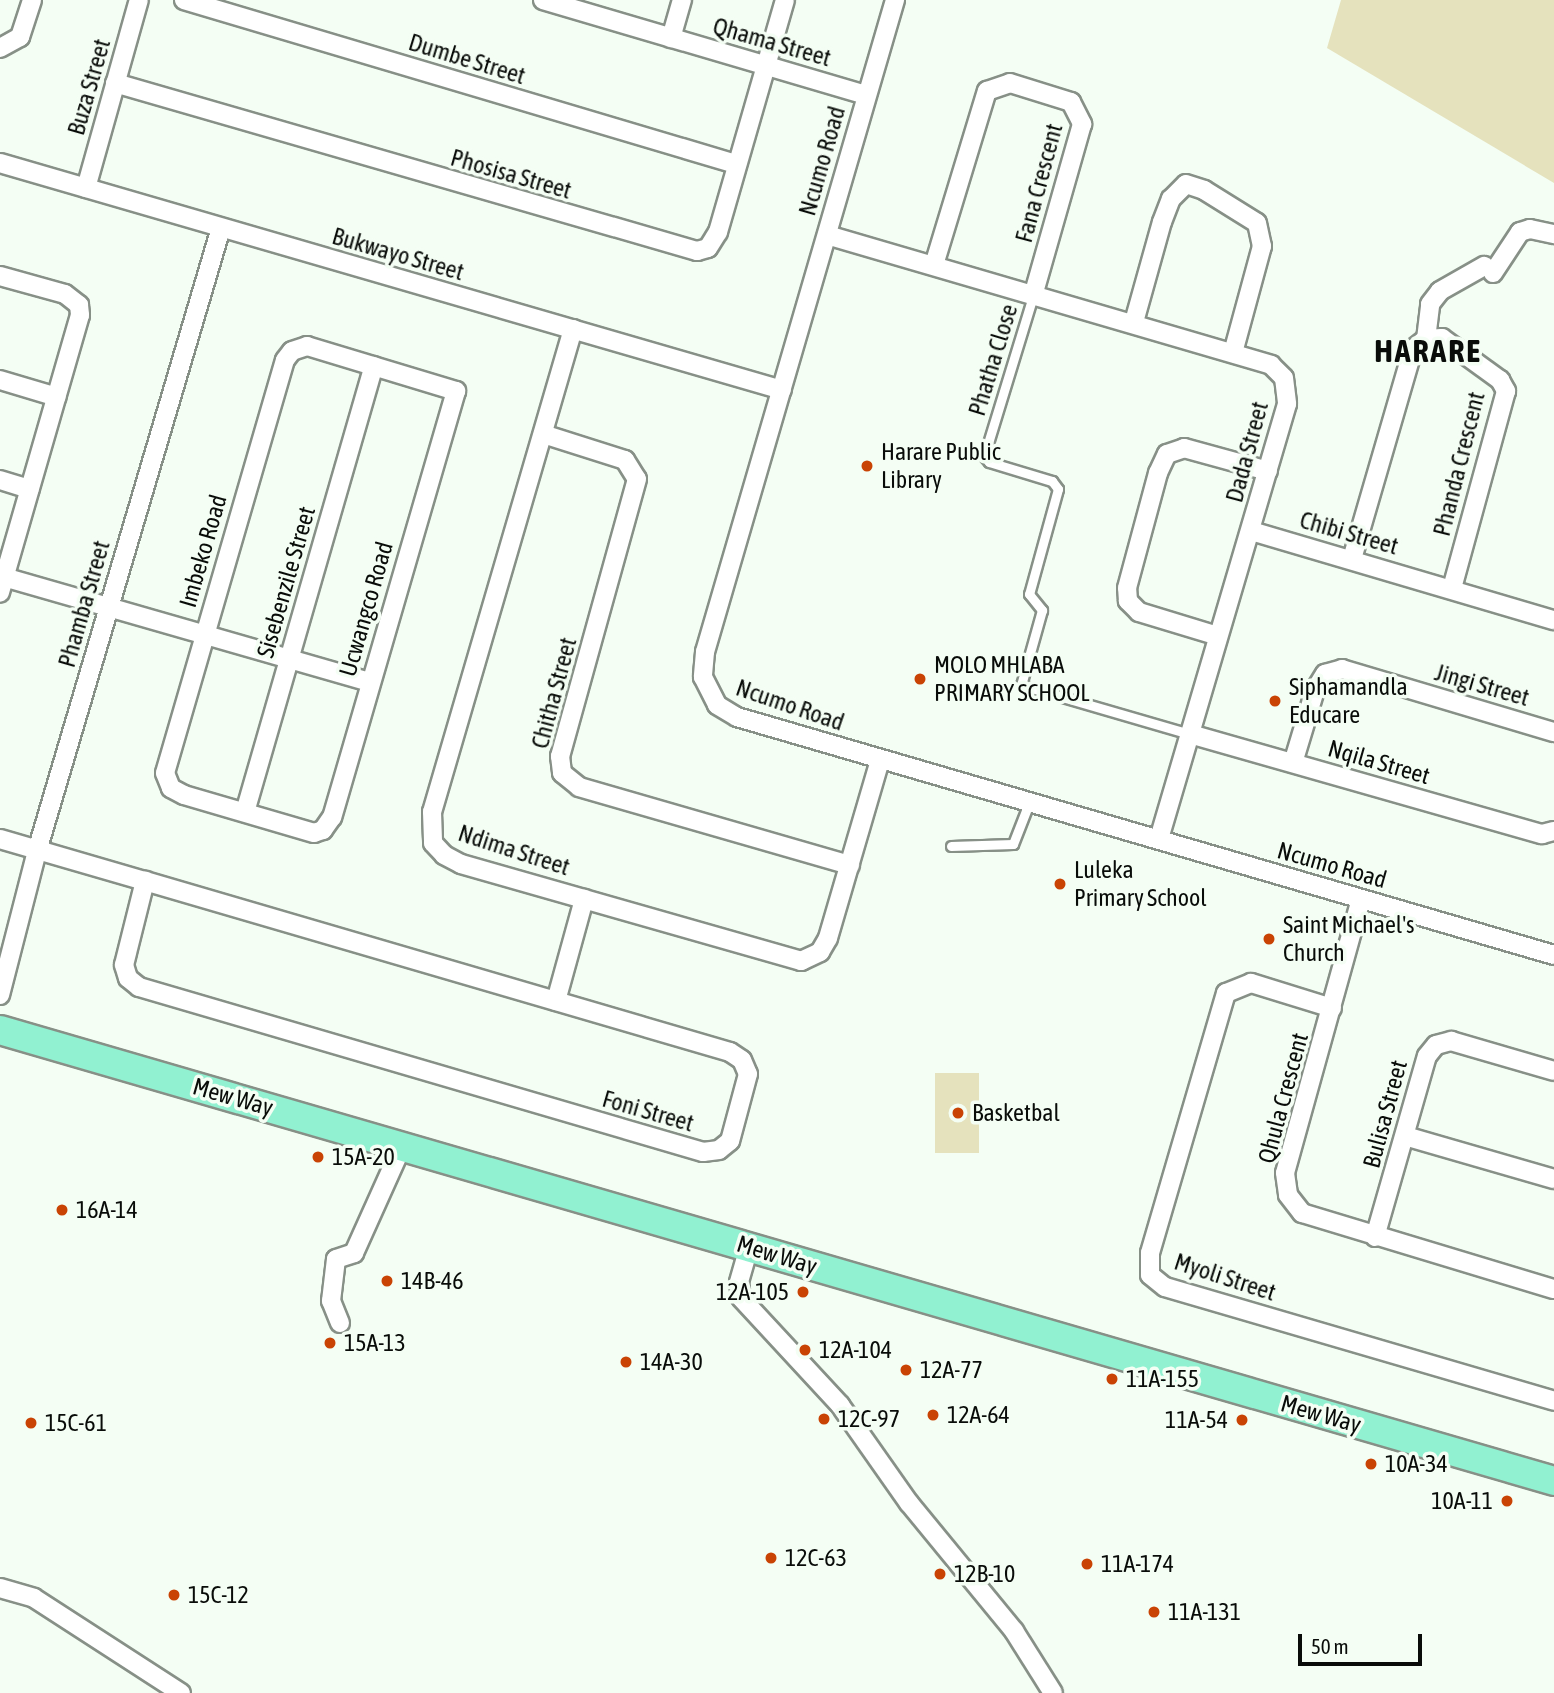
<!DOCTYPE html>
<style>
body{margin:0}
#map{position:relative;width:1554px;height:1693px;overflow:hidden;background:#f4fef4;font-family:"Asap Condensed",sans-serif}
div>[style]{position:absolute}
.green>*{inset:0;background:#e5e2bd;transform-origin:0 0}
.roads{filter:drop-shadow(2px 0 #879087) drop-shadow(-2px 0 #879087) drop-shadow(0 2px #879087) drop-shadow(0 -2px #879087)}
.service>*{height:9px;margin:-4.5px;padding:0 4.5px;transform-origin:4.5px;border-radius:4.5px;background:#fff}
.minor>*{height:18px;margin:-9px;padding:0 9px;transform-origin:9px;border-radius:9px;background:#fff}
.primary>*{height:28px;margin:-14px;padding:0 14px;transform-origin:14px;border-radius:14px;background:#91f1d1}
.dots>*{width:19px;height:19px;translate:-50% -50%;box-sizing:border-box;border:4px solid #f4fef4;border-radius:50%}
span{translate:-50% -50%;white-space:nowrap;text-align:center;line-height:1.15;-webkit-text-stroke:7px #f4fef4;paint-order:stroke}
.street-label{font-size:24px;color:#090c09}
.poi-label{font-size:24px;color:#090c09}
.left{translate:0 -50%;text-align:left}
.right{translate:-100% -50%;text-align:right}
.district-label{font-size:32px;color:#090c09;font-weight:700;letter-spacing:2px}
.scale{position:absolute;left:1298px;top:1634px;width:124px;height:32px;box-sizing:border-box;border:4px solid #090c09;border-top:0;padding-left:9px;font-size:21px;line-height:24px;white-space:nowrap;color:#090c09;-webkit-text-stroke:5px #f4fef4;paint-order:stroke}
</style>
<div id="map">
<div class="green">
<i style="clip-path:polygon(1341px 0,1554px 0,1554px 183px,1327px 48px)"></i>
<i style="left:935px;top:1073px;width:44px;height:80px"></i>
</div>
<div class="roads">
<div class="service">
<i style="left:1033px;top:296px;width:167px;rotate:107deg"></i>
<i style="left:984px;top:456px;width:8px;rotate:50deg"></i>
<i style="left:989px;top:462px;width:66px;rotate:16.8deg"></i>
<i style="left:1052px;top:481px;width:10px;rotate:53deg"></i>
<i style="left:1058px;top:489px;width:109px;rotate:105.4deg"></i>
<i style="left:1029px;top:594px;width:21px;rotate:51deg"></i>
<i style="left:1042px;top:610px;width:78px;rotate:105.6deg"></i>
<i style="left:1021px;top:685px;width:176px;rotate:16.2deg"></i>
<i style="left:951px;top:846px;width:62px;rotate:-1.8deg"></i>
<i style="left:1013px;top:844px;width:44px;rotate:-68.7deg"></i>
</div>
<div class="minor">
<i style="left:184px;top:0;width:576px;rotate:16.55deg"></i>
<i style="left:543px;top:0;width:337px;rotate:16.4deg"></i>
<i style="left:895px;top:0;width:679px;rotate:106.25deg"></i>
<i style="left:705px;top:652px;width:25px;rotate:95deg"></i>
<i style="left:703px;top:677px;width:31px;rotate:63deg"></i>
<i style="left:717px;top:705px;width:23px;rotate:31deg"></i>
<i style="left:737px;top:717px;width:851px;rotate:16.24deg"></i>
<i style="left:671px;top:38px;width:40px;rotate:-74deg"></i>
<i style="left:0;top:48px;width:23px;rotate:-29deg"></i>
<i style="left:20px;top:37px;width:39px;rotate:-72deg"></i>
<i style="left:115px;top:83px;width:606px;rotate:16.1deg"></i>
<i style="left:697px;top:251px;width:11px;rotate:-15deg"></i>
<i style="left:708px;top:248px;width:19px;rotate:-58deg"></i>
<i style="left:718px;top:232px;width:241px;rotate:-73.9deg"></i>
<i style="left:0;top:163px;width:814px;rotate:16.19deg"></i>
<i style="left:86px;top:188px;width:195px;rotate:-74.3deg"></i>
<i style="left:827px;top:235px;width:463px;rotate:16.3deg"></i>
<i style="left:1271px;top:365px;width:18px;rotate:45deg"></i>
<i style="left:1284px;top:378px;width:26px;rotate:83deg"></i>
<i style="left:1287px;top:404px;width:453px;rotate:106.4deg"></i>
<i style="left:934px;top:265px;width:182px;rotate:-73.1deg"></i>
<i style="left:987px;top:91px;width:24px;rotate:-19deg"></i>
<i style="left:1010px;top:83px;width:64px;rotate:17.3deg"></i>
<i style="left:1071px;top:102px;width:25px;rotate:63deg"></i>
<i style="left:1082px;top:124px;width:179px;rotate:105.9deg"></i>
<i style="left:1493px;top:273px;width:49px;rotate:-56.6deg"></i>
<i style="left:1520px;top:232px;width:10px;rotate:-17deg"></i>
<i style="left:1530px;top:229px;width:25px;rotate:12deg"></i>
<i style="left:0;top:276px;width:67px;rotate:15.5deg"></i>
<i style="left:65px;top:294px;width:18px;rotate:38deg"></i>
<i style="left:79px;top:305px;width:10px;rotate:84deg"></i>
<i style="left:80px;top:315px;width:289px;rotate:106.1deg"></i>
<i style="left:1134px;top:322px;width:104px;rotate:-74.4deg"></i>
<i style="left:1162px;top:222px;width:25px;rotate:-69deg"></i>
<i style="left:1171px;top:199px;width:21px;rotate:-45deg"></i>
<i style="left:1186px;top:184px;width:19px;rotate:18deg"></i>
<i style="left:1204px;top:190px;width:62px;rotate:31.9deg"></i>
<i style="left:1257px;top:223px;width:24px;rotate:78deg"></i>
<i style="left:1262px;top:246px;width:111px;rotate:105.2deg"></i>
<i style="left:573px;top:329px;width:503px;rotate:106.27deg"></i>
<i style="left:432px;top:812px;width:31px;rotate:88deg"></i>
<i style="left:433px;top:843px;width:16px;rotate:47deg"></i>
<i style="left:444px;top:855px;width:19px;rotate:28deg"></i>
<i style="left:461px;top:864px;width:354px;rotate:15.9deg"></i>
<i style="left:801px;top:961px;width:21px;rotate:-25deg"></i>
<i style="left:820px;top:952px;width:16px;rotate:-60deg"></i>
<i style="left:828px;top:938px;width:185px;rotate:-73.7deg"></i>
<i style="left:1426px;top:339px;width:35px;rotate:-83deg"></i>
<i style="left:1430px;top:304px;width:16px;rotate:-52deg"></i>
<i style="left:1440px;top:291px;width:51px;rotate:-29.6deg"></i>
<i style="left:307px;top:346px;width:156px;rotate:16.8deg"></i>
<i style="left:456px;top:391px;width:444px;rotate:106.2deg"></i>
<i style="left:332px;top:817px;width:16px;rotate:125deg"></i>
<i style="left:323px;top:830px;width:9px;rotate:162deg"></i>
<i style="left:314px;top:833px;width:135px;rotate:-163.7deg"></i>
<i style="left:184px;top:795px;width:15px;rotate:-152deg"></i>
<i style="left:171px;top:788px;width:16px;rotate:-112deg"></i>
<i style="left:165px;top:773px;width:430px;rotate:-73.8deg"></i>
<i style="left:285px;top:360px;width:11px;rotate:-52deg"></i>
<i style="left:292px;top:351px;width:16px;rotate:-18deg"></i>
<i style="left:0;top:380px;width:59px;rotate:16.6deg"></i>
<i style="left:543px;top:434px;width:86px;rotate:17.6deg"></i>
<i style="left:625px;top:460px;width:22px;rotate:58deg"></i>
<i style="left:637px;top:479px;width:288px;rotate:105.5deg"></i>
<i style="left:560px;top:756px;width:17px;rotate:83deg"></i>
<i style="left:562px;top:773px;width:22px;rotate:39deg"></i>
<i style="left:579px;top:787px;width:282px;rotate:16.1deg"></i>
<i style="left:0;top:480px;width:31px;rotate:17deg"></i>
<i style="left:1251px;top:531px;width:316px;rotate:16.4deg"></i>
<i style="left:1352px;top:559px;width:219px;rotate:-73.8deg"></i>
<i style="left:1413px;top:349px;width:16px;rotate:-38deg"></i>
<i style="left:1426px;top:339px;width:16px;rotate:-4deg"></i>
<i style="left:1442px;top:338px;width:72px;rotate:35.9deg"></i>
<i style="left:1500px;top:380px;width:13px;rotate:61deg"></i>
<i style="left:1506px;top:391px;width:205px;rotate:105.3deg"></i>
<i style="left:0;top:576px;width:385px;rotate:16deg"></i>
<i style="left:1218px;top:636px;width:83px;rotate:-163.1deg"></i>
<i style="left:1139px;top:612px;width:16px;rotate:-135deg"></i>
<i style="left:1128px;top:601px;width:13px;rotate:-94deg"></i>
<i style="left:1127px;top:588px;width:119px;rotate:-74.9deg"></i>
<i style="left:1158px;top:473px;width:21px;rotate:-65deg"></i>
<i style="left:1167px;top:454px;width:18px;rotate:-19deg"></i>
<i style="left:1184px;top:448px;width:87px;rotate:15.3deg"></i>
<i style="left:1190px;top:734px;width:366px;rotate:15.9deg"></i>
<i style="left:1542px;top:834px;width:12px;rotate:-14deg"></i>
<i style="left:1293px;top:763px;width:76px;rotate:-73.2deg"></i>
<i style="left:1315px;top:690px;width:19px;rotate:-58deg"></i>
<i style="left:1325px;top:674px;width:18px;rotate:-16deg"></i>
<i style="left:1342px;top:669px;width:221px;rotate:16.6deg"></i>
<i style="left:245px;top:812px;width:464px;rotate:-73.9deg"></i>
<i style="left:0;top:839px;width:151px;rotate:16.2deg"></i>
<i style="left:145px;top:881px;width:609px;rotate:16.29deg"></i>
<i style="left:730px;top:1052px;width:14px;rotate:34deg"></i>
<i style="left:742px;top:1060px;width:15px;rotate:67deg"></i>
<i style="left:748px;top:1074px;width:69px;rotate:105deg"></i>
<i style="left:730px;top:1141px;width:14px;rotate:141deg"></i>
<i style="left:719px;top:1150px;width:16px;rotate:173deg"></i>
<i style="left:703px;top:1152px;width:588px;rotate:-163.69deg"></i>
<i style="left:139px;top:987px;width:14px;rotate:-141deg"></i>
<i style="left:128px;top:978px;width:14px;rotate:-107deg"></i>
<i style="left:124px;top:965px;width:87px;rotate:-76deg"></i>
<i style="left:1361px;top:899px;width:284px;rotate:105.5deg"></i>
<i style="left:1285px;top:1173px;width:22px;rotate:82deg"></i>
<i style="left:1288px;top:1195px;width:23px;rotate:52deg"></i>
<i style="left:1302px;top:1213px;width:263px;rotate:16.8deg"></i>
<i style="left:0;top:995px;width:149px;rotate:-75.6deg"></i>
<i style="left:37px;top:851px;width:650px;rotate:-73.55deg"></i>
<i style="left:556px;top:1001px;width:106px;rotate:-74.6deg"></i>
<i style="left:1332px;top:1008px;width:85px;rotate:-162.8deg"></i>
<i style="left:1251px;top:983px;width:27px;rotate:158deg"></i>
<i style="left:1226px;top:993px;width:271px;rotate:106.3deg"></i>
<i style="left:1150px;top:1253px;width:22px;rotate:90deg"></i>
<i style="left:1150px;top:1275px;width:19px;rotate:39deg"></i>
<i style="left:1165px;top:1287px;width:405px;rotate:16.3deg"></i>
<i style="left:1405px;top:1136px;width:155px;rotate:16.1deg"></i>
<i style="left:1375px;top:1237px;width:188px;rotate:-74deg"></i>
<i style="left:1427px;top:1056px;width:14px;rotate:-51deg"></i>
<i style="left:1436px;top:1045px;width:16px;rotate:-15deg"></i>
<i style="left:1451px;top:1041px;width:107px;rotate:16.2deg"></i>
<i style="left:749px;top:1247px;width:37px;rotate:106deg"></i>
<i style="left:739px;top:1283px;width:15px;rotate:82deg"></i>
<i style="left:741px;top:1298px;width:146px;rotate:47.2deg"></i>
<i style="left:840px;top:1405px;width:120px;rotate:54.9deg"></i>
<i style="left:909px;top:1503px;width:166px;rotate:50.6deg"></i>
<i style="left:1014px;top:1631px;width:73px;rotate:57.8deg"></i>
<i style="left:340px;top:1323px;width:24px;rotate:-112deg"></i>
<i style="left:331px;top:1301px;width:42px;rotate:-83.2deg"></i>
<i style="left:336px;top:1259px;width:19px;rotate:-18deg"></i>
<i style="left:354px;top:1253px;width:117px;rotate:-65.8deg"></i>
<i style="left:0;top:1588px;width:35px;rotate:16deg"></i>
<i style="left:34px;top:1598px;width:175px;rotate:32.9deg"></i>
</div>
<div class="primary">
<i style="left:0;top:1030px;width:1618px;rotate:16.18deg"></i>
</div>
</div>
<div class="dots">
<i style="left:867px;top:466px;background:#c94304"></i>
<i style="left:920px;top:679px;background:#c94304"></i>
<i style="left:1275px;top:701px;background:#c94304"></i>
<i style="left:1060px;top:884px;background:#c94304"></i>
<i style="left:1269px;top:939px;background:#c94304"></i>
<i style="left:958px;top:1113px;background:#c94304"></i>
<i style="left:318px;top:1157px;background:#c94304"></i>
<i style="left:62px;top:1210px;background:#c94304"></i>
<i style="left:387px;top:1281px;background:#c94304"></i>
<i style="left:803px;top:1292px;background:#c94304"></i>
<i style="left:330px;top:1343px;background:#c94304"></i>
<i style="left:805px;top:1350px;background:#c94304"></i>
<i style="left:626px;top:1362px;background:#c94304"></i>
<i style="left:906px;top:1370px;background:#c94304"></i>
<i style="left:1112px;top:1379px;background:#c94304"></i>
<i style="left:933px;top:1415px;background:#c94304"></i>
<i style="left:824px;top:1419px;background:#c94304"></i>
<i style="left:1242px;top:1420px;background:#c94304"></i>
<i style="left:31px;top:1423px;background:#c94304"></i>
<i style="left:1371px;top:1464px;background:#c94304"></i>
<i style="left:1507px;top:1501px;background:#c94304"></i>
<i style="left:771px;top:1558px;background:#c94304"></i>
<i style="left:1087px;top:1564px;background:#c94304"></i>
<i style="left:940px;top:1574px;background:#c94304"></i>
<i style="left:174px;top:1595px;background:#c94304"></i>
<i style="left:1154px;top:1612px;background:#c94304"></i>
</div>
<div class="street-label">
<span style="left:772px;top:42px;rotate:16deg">Qhama Street</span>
<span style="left:467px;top:59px;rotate:17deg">Dumbe Street</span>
<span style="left:89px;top:87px;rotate:-74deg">Buza Street</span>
<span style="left:822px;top:161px;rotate:-74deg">Ncumo Road</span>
<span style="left:511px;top:174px;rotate:16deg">Phosisa Street</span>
<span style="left:1039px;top:183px;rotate:-75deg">Fana Crescent</span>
<span style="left:398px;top:254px;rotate:16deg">Bukwayo Street</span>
<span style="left:993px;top:360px;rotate:-73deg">Phatha Close</span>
<span style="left:1247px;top:452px;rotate:-75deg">Dada Street</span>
<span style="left:1459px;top:464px;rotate:-76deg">Phanda Crescent</span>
<span style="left:1349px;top:533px;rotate:16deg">Chibi Street</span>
<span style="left:203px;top:551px;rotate:-74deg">Imbeko Road</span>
<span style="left:286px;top:582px;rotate:-74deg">Sisebenzile Street</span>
<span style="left:84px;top:604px;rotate:-74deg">Phamba Street</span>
<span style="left:366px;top:609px;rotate:-74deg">Ucwangco Road</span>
<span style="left:1482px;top:685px;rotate:16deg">Jingi Street</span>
<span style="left:554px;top:693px;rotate:-75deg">Chitha Street</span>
<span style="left:790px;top:705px;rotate:19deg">Ncumo Road</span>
<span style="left:1379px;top:762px;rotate:16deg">Nqila Street</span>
<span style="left:514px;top:850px;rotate:18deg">Ndima Street</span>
<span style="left:1332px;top:865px;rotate:16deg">Ncumo Road</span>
<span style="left:233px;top:1097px;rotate:16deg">Mew Way</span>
<span style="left:1283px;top:1098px;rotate:-75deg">Qhula Crescent</span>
<span style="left:648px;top:1111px;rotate:16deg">Foni Street</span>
<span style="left:1385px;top:1114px;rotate:-75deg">Bulisa Street</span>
<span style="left:777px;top:1255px;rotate:17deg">Mew Way</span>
<span style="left:1225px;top:1277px;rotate:18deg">Myoli Street</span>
<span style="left:1321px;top:1414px;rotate:16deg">Mew Way</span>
</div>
<div class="poi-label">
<span class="left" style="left:881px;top:466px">Harare Public<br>Library</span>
<span class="left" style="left:934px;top:679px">MOLO MHLABA<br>PRIMARY SCHOOL</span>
<span class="left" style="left:1289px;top:701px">Siphamandla<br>Educare</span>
<span class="left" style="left:1074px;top:884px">Luleka<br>Primary School</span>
<span class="left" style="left:1283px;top:939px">Saint Michael's<br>Church</span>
<span class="left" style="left:972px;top:1113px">Basketbal</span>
<span class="left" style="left:332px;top:1157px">15A-20</span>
<span class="left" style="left:76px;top:1210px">16A-14</span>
<span class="left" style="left:401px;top:1281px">14B-46</span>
<span class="right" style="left:789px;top:1292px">12A-105</span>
<span class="left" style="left:344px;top:1343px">15A-13</span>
<span class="left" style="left:819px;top:1350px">12A-104</span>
<span class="left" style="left:640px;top:1362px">14A-30</span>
<span class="left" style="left:920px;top:1370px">12A-77</span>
<span class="left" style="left:1126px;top:1379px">11A-155</span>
<span class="left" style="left:947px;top:1415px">12A-64</span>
<span class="left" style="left:838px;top:1419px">12C-97</span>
<span class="right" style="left:1228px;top:1420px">11A-54</span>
<span class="left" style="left:45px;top:1423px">15C-61</span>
<span class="left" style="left:1385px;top:1464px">10A-34</span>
<span class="right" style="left:1493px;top:1501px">10A-11</span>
<span class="left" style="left:785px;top:1558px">12C-63</span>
<span class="left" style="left:1101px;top:1564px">11A-174</span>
<span class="left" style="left:954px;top:1574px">12B-10</span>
<span class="left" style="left:188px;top:1595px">15C-12</span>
<span class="left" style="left:1168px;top:1612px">11A-131</span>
</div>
<div class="district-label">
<span style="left:1428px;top:351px">HARARE</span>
</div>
<div class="scale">50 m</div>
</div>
